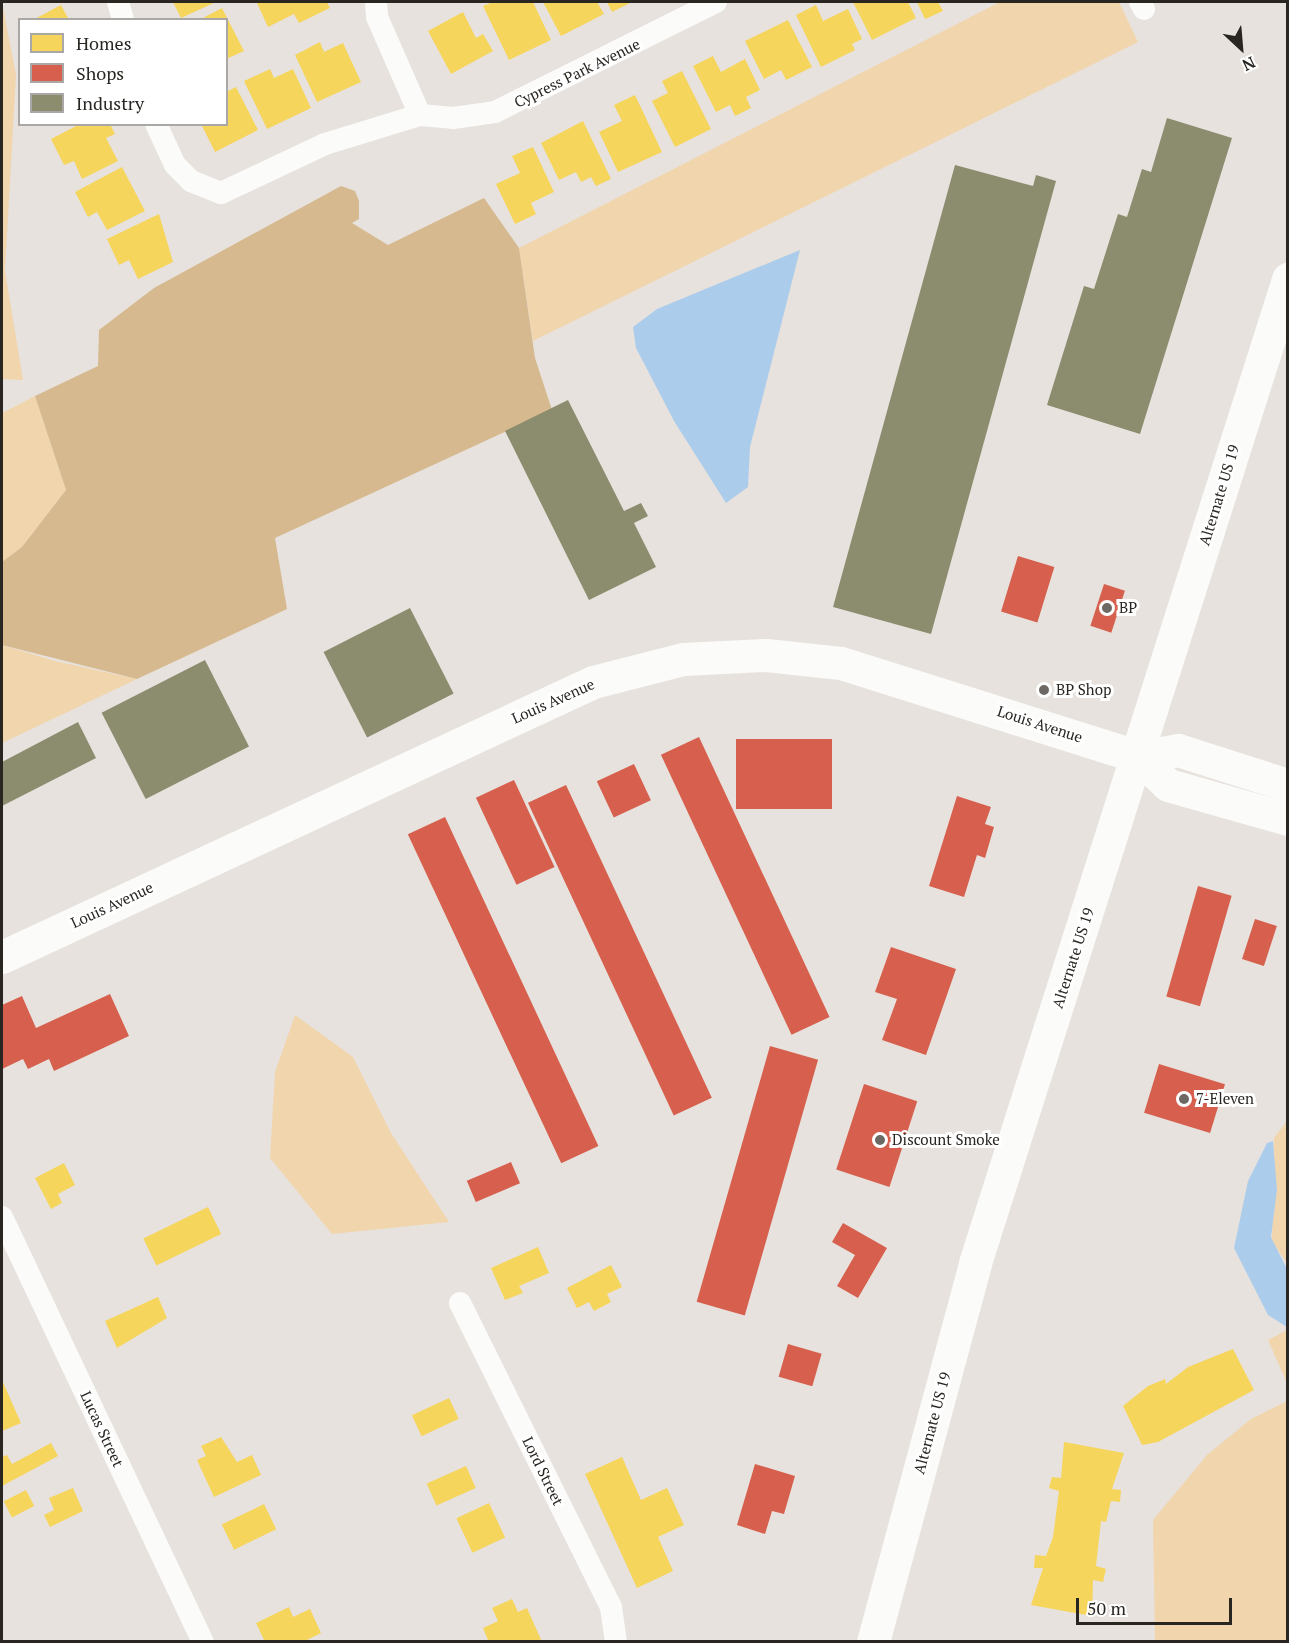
<!DOCTYPE html>
<style>
body{margin:0}
#map{position:relative;width:1289px;height:1643px;overflow:hidden;background:#e7e2dd;font-family:"PT Serif",serif}
div>[style]{position:absolute}
.green>*{inset:0;background:#f1d5ad}
.forest>*{inset:0;background:#d6b98f}
.water>*{inset:0;background:#acccec}
.homes>*{inset:0;background:#f6d55c;transform-origin:0 0}
.shops>*{inset:0;background:#d6604d;transform-origin:0 0}
.industry>*{inset:0;background:#8c8c6e;transform-origin:0 0}
.street>*{height:22px;margin:-11px;padding:0 11px;transform-origin:11px;border-radius:11px;background:#fbfbfa}
.secondary>*{height:33px;margin:-16.5px;padding:0 16.5px;transform-origin:16.5px;border-radius:16.5px;background:#fbfbfa}
.dots>*{width:16px;height:16px;translate:-50% -50%;box-sizing:border-box;border:3px solid #fff;border-radius:50%}
span{translate:-50% -50%;white-space:nowrap;text-align:center;line-height:1.15;-webkit-text-stroke:6px #fff;paint-order:stroke}
.street-label{font-size:15px;color:#292622}
.poi-label{font-size:15px;color:#292622}
.left{translate:0 -50%;text-align:left}
.frame{position:absolute;inset:0;border:3px solid #292622;pointer-events:none}
.legend{position:absolute;left:18px;top:18px;width:210px;height:108px;box-sizing:border-box;background:#fff;border:2px solid #a9a8a7;margin:0;padding:8px 10px;list-style:none;font-size:18px;color:#292622}
.legend li{display:flex;align-items:center;gap:12px;height:30px}
.legend b{width:30px;border:2px solid #a9a8a7}
.north{position:absolute;left:1211px;top:18px;width:60px;height:60px;-webkit-text-stroke:4px #fff;paint-order:stroke;rotate:154deg;font-size:16px;font-weight:700;line-height:24px;text-align:center;color:#292622}
.north::after{content:'';display:block;margin:auto;width:21px;height:27px;background:#292622;clip-path:polygon(50% 0,100% 100%,50% 72%,0 100%)}
.scale{position:absolute;left:1076px;top:1598px;width:156px;height:27px;box-sizing:border-box;border:3px solid #292622;border-top:0;padding-left:8px;font-size:18px;line-height:21px;white-space:nowrap;color:#292622;-webkit-text-stroke:4px #fff;paint-order:stroke}
</style>
<div id="map">
<div class="green">
<i style="clip-path:polygon(2px 2px,16px 75px,5px 271px,23px 380px,2px 379px)"></i>
<i style="clip-path:polygon(1000px 2px,1119px 2px,1138px 42px,533px 341px,519px 248px)"></i>
<i style="clip-path:polygon(35px 396px,66px 490px,22px 547px,2px 562px,2px 413px)"></i>
<i style="clip-path:polygon(2px 645px,55px 661px,137px 679px,2px 743px)"></i>
<i style="clip-path:polygon(295px 1015px,353px 1057px,391px 1133px,449px 1222px,332px 1234px,270px 1158px,275px 1072px)"></i>
<i style="clip-path:polygon(1287px 1121px,1287px 1263px,1272px 1242px,1274px 1138px)"></i>
<i style="clip-path:polygon(1287px 1330px,1287px 1383px,1268px 1340px)"></i>
<i style="clip-path:polygon(1287px 1401px,1287px 1641px,1155px 1641px,1153px 1520px,1207px 1455px,1251px 1419px)"></i>
</div>
<div class="forest">
<i style="clip-path:polygon(341px 186px,355px 191px,359px 201px,359px 219px,352px 223px,388px 245px,484px 198px,519px 248px,535px 358px,552px 410px,275px 538px,287px 609px,137px 679px,2px 645px,2px 562px,22px 547px,66px 490px,35px 396px,98px 366px,99px 330px,154px 288px)"></i>
</div>
<div class="water">
<i style="clip-path:polygon(800px 250px,750px 447px,748px 487px,726px 503px,674px 421px,636px 348px,633px 327px,657px 309px)"></i>
<i style="clip-path:polygon(1273px 1141px,1277px 1190px,1271px 1237px,1287px 1269px,1287px 1327px,1268px 1315px,1234px 1248px,1248px 1181px,1267px 1143px)"></i>
</div>
<div class="homes">
<i style="clip-path:polygon(173px 2px,216px 2px,181px 18px)"></i>
<i style="clip-path:polygon(261px 2px,327px 2px,330px 8px,299px 23px,294px 14px,268px 27px,257px 3px)"></i>
<i style="clip-path:polygon(493px 2px,533px 2px,551px 40px,509px 60px,483px 6px)"></i>
<i style="clip-path:polygon(543px 2px,597px 2px,604px 14px,561px 36px)"></i>
<i style="clip-path:polygon(607px 2px,632px 2px,612px 12px)"></i>
<i style="clip-path:polygon(853px 2px,908px 2px,916px 18px,872px 40px)"></i>
<i style="clip-path:polygon(917px 2px,938px 2px,943px 11px,925px 19px)"></i>
<i style="clip-path:polygon(61px 5px,69px 20px,33px 20px)"></i>
<i style="clip-path:polygon(816px 5px,823px 21px,848px 9px,862px 39px,852px 44px,855px 50px,821px 67px,796px 15px)"></i>
<i style="clip-path:polygon(222px 8px,244px 51px,226px 59px,226px 20px,199px 20px)"></i>
<i style="clip-path:polygon(463px 12px,476px 38px,483px 34px,493px 51px,451px 74px,428px 31px)"></i>
<i style="clip-path:polygon(788px 20px,812px 67px,786px 80px,781px 70px,764px 79px,745px 41px)"></i>
<i style="clip-path:polygon(320px 42px,324px 52px,343px 43px,361px 82px,317px 102px,295px 55px)"></i>
<i style="clip-path:polygon(713px 56px,721px 72px,745px 59px,760px 90px,746px 97px,751px 108px,735px 116px,730px 105px,716px 112px,693px 66px)"></i>
<i style="clip-path:polygon(270px 69px,274px 78px,293px 69px,311px 108px,267px 129px,244px 81px)"></i>
<i style="clip-path:polygon(682px 71px,711px 129px,675px 147px,652px 101px,668px 93px,662px 81px)"></i>
<i style="clip-path:polygon(236px 87px,258px 130px,215px 152px,201px 124px,226px 124px,226px 92px)"></i>
<i style="clip-path:polygon(635px 95px,662px 152px,618px 172px,599px 132px,622px 121px,614px 105px)"></i>
<i style="clip-path:polygon(583px 121px,611px 179px,596px 186px,591px 177px,581px 182px,576px 172px,559px 180px,541px 143px)"></i>
<i style="clip-path:polygon(80px 124px,110px 124px,115px 134px,106px 138px,118px 161px,82px 179px,74px 161px,64px 165px,51px 139px)"></i>
<i style="clip-path:polygon(533px 147px,554px 192px,531px 203px,536px 214px,515px 224px,496px 184px,520px 173px,512px 156px)"></i>
<i style="clip-path:polygon(122px 167px,145px 211px,107px 230px,97px 212px,88px 217px,75px 192px)"></i>
<i style="clip-path:polygon(159px 214px,173px 262px,138px 279px,129px 260px,119px 265px,107px 239px)"></i>
<i style="clip-path:polygon(64px 1163px,75px 1185px,58px 1194px,62px 1203px,51px 1209px,35px 1178px)"></i>
<i style="left:208px;top:1207px;width:30px;height:72px;rotate:64deg"></i>
<i style="clip-path:polygon(538px 1247px,549px 1273px,519px 1286px,523px 1293px,505px 1300px,491px 1268px)"></i>
<i style="clip-path:polygon(611px 1265px,622px 1287px,607px 1294px,611px 1302px,594px 1311px,589px 1302px,577px 1308px,567px 1288px)"></i>
<i style="clip-path:polygon(158px 1297px,167px 1318px,117px 1348px,105px 1321px)"></i>
<i style="clip-path:polygon(1233px 1349px,1254px 1390px,1158px 1442px,1142px 1445px,1123px 1406px,1148px 1386px,1165px 1379px,1166px 1384px,1188px 1367px)"></i>
<i style="clip-path:polygon(2px 1380px,21px 1423px,2px 1431px)"></i>
<i style="left:449px;top:1398px;width:23px;height:41px;rotate:65deg"></i>
<i style="clip-path:polygon(221px 1437px,237px 1462px,252px 1455px,261px 1475px,214px 1497px,197px 1460px,206px 1456px,201px 1446px)"></i>
<i style="clip-path:polygon(1064px 1442px,1124px 1453px,1112px 1489px,1121px 1490px,1120px 1502px,1111px 1501px,1106px 1522px,1101px 1521px,1096px 1566px,1106px 1569px,1103px 1582px,1093px 1580px,1092px 1616px,1031px 1605px,1043px 1568px,1034px 1568px,1035px 1555px,1046px 1556px,1053px 1537px,1059px 1491px,1049px 1488px,1052px 1477px,1061px 1478px)"></i>
<i style="clip-path:polygon(51px 1443px,58px 1456px,2px 1486px,2px 1457px,7px 1455px,12px 1464px)"></i>
<i style="clip-path:polygon(622px 1457px,641px 1500px,667px 1488px,684px 1525px,658px 1537px,673px 1571px,637px 1588px,585px 1474px)"></i>
<i style="left:466px;top:1466px;width:24px;height:43px;rotate:66deg"></i>
<i style="clip-path:polygon(73px 1488px,83px 1511px,50px 1527px,44px 1515px,54px 1510px,49px 1498px)"></i>
<i style="left:26px;top:1490px;width:18px;height:25px;rotate:63deg"></i>
<i style="left:489px;top:1503px;width:38px;height:36px;rotate:65deg"></i>
<i style="left:264px;top:1504px;width:28px;height:47px;rotate:64deg"></i>
<i style="clip-path:polygon(512px 1599px,518px 1612px,527px 1608px,542px 1642px,484px 1642px,488px 1640px,483px 1628px,498px 1621px,492px 1608px)"></i>
<i style="clip-path:polygon(289px 1607px,293px 1617px,310px 1609px,321px 1633px,303px 1642px,265px 1642px,256px 1623px)"></i>
</div>
<div class="shops">
<i style="left:1018px;top:556px;width:38px;height:58px;rotate:17deg"></i>
<i style="left:1104px;top:584px;width:22px;height:44px;rotate:18deg"></i>
<i style="left:699px;top:737px;width:309px;height:42px;rotate:65deg"></i>
<i style="left:736px;top:739px;width:96px;height:70px"></i>
<i style="left:634px;top:764px;width:40px;height:41px;rotate:65deg"></i>
<i style="left:514px;top:780px;width:96px;height:42px;rotate:65deg"></i>
<i style="left:566px;top:785px;width:345px;height:42px;rotate:65deg"></i>
<i style="clip-path:polygon(957px 796px,991px 807px,985px 824px,994px 827px,985px 858px,977px 855px,964px 897px,929px 886px)"></i>
<i style="left:445px;top:817px;width:363px;height:41px;rotate:65deg"></i>
<i style="left:1198px;top:886px;width:35px;height:115px;rotate:16deg"></i>
<i style="left:1255px;top:919px;width:23px;height:42px;rotate:18deg"></i>
<i style="clip-path:polygon(891px 947px,956px 969px,926px 1055px,882px 1040px,897px 999px,875px 992px)"></i>
<i style="clip-path:polygon(110px 994px,129px 1036px,54px 1071px,49px 1059px,28px 1069px,23px 1059px,2px 1069px,2px 1005px,22px 996px,36px 1028px)"></i>
<i style="left:770px;top:1046px;width:50px;height:266px;rotate:16deg"></i>
<i style="left:1159px;top:1064px;width:69px;height:51px;rotate:17deg"></i>
<i style="left:864px;top:1084px;width:56px;height:90px;rotate:18deg"></i>
<i style="left:511px;top:1162px;width:23px;height:48px;rotate:67deg"></i>
<i style="clip-path:polygon(843px 1223px,887px 1248px,858px 1298px,837px 1286px,855px 1255px,832px 1242px)"></i>
<i style="left:788px;top:1344px;width:35px;height:34px;rotate:16deg"></i>
<i style="clip-path:polygon(755px 1464px,795px 1476px,784px 1514px,772px 1511px,765px 1534px,737px 1525px)"></i>
</div>
<div class="industry">
<i style="clip-path:polygon(1167px 118px,1232px 138px,1140px 434px,1047px 405px,1084px 286px,1094px 289px,1118px 214px,1127px 217px,1142px 169px,1151px 172px)"></i>
<i style="clip-path:polygon(955px 165px,1033px 186px,1036px 175px,1056px 181px,931px 634px,833px 607px)"></i>
<i style="clip-path:polygon(568px 400px,624px 511px,641px 503px,648px 516px,634px 523px,656px 567px,589px 600px,505px 431px)"></i>
<i style="left:410px;top:608px;width:96px;height:97px;rotate:63deg"></i>
<i style="left:205px;top:660px;width:97px;height:116px;rotate:63deg"></i>
<i style="clip-path:polygon(78px 722px,96px 758px,2px 806px,2px 762px)"></i>
</div>
<div class="street">
<i style="left:118px;top:2px;width:19px;rotate:74deg"></i>
<i style="left:376px;top:2px;width:15px;rotate:86deg"></i>
<i style="left:377px;top:17px;width:107px;rotate:66.3deg"></i>
<i style="left:1140px;top:2px;width:8px;rotate:60deg"></i>
<i style="left:156px;top:124px;width:45px;rotate:65.1deg"></i>
<i style="left:175px;top:165px;width:23px;rotate:45deg"></i>
<i style="left:191px;top:181px;width:32px;rotate:22deg"></i>
<i style="left:221px;top:193px;width:115px;rotate:-25.2deg"></i>
<i style="left:325px;top:144px;width:99px;rotate:-17deg"></i>
<i style="left:420px;top:115px;width:33px;rotate:5deg"></i>
<i style="left:453px;top:118px;width:42px;rotate:-8.1deg"></i>
<i style="left:495px;top:112px;width:247px;rotate:-26.5deg"></i>
<i style="left:2px;top:1217px;width:470px;rotate:64.7deg"></i>
<i style="left:460px;top:1303px;width:339px;rotate:63.6deg"></i>
<i style="left:611px;top:1607px;width:35px;rotate:82deg"></i>
</div>
<div class="secondary">
<i style="left:1139px;top:757px;width:40px;rotate:-10deg"></i>
<i style="left:1178px;top:750px;width:115px;rotate:17.7deg"></i>
<i style="left:2px;top:957px;width:652px;rotate:-24.95deg"></i>
<i style="left:593px;top:682px;width:93px;rotate:-14.3deg"></i>
<i style="left:683px;top:659px;width:83px;rotate:-2.8deg"></i>
<i style="left:766px;top:655px;width:75px;rotate:6.1deg"></i>
<i style="left:841px;top:663px;width:312px;rotate:17.5deg"></i>
<i style="left:1139px;top:757px;width:40px;rotate:44deg"></i>
<i style="left:1168px;top:785px;width:125px;rotate:15.8deg"></i>
<i style="left:873px;top:1642px;width:392px;rotate:-74.9deg"></i>
<i style="left:975px;top:1263px;width:1033px;rotate:-72.35deg"></i>
</div>
<div class="dots">
<i style="left:1107px;top:608px;background:#6c6863"></i>
<i style="left:1044px;top:690px;background:#6c6863"></i>
<i style="left:1184px;top:1099px;background:#6c6863"></i>
<i style="left:880px;top:1140px;background:#6c6863"></i>
</div>
<div class="street-label">
<span style="left:577px;top:73px;rotate:-26deg">Cypress Park Avenue</span>
<span style="left:1219px;top:495px;rotate:-73deg">Alternate US 19</span>
<span style="left:553px;top:701px;rotate:-24deg">Louis Avenue</span>
<span style="left:1040px;top:724px;rotate:18deg">Louis Avenue</span>
<span style="left:112px;top:905px;rotate:-25deg">Louis Avenue</span>
<span style="left:1073px;top:958px;rotate:-72deg">Alternate US 19</span>
<span style="left:932px;top:1423px;rotate:-75deg">Alternate US 19</span>
<span style="left:102px;top:1429px;rotate:65deg">Lucas Street</span>
<span style="left:543px;top:1471px;rotate:64deg">Lord Street</span>
</div>
<div class="poi-label">
<span class="left" style="left:1119px;top:608px">BP</span>
<span class="left" style="left:1056px;top:690px">BP Shop</span>
<span class="left" style="left:1196px;top:1099px">7-Eleven</span>
<span class="left" style="left:892px;top:1140px">Discount Smoke</span>
</div>
<div class="frame"></div>
<ul class="legend">
<li><b style="height:16px;background:#f6d55c"></b>Homes</li>
<li><b style="height:16px;background:#d6604d"></b>Shops</li>
<li><b style="height:16px;background:#8c8c6e"></b>Industry</li>
</ul>
<div class="north">N</div>
<div class="scale">50 m</div>
</div>
